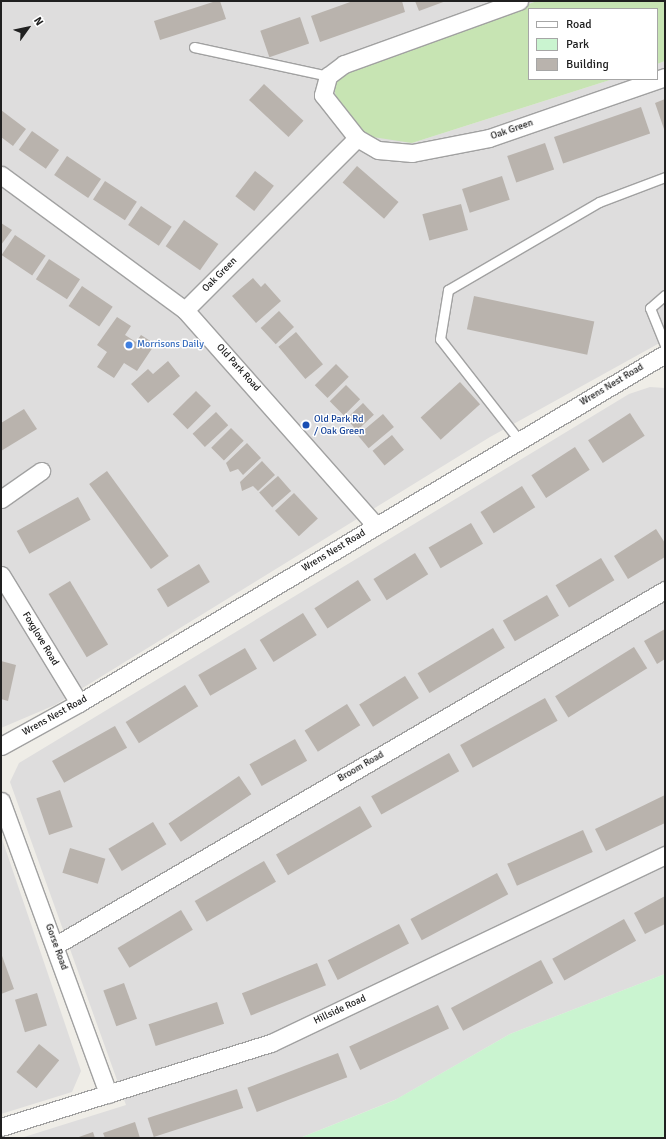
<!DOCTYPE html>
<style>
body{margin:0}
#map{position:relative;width:666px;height:1139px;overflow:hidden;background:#efede7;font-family:Signika,sans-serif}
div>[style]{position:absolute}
.residential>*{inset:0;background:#dedddd}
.grass>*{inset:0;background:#c7e4b3}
.park>*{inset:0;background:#caf4d0}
.building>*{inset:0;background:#b9b3ad;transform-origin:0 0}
.roads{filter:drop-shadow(1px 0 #a1a1a1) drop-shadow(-1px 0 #a1a1a1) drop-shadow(0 1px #a1a1a1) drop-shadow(0 -1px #a1a1a1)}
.service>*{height:9px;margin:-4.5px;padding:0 4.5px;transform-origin:4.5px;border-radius:4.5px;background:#fff}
.minor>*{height:17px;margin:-8.5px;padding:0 8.5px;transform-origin:8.5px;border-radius:8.5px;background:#fff}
.dots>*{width:11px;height:11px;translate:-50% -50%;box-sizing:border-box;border:2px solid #fff;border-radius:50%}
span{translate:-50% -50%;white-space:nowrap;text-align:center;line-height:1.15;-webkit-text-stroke:3px #fff;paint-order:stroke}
.street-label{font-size:10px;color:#202020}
.shop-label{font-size:10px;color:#366cbe}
.left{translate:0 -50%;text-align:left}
.transit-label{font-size:10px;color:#164399}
.frame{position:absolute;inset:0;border:2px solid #202020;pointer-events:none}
.legend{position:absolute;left:528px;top:8px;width:130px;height:72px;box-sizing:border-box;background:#fff;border:1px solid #a6a6a6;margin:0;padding:5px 7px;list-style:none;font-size:12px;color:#202020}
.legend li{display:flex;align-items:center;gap:8px;height:20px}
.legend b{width:20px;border:1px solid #a6a6a6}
.north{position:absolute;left:8px;top:8px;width:40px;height:40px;-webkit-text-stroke:3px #fff;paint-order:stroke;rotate:57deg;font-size:11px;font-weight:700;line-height:16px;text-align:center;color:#202020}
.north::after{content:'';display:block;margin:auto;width:14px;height:18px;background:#202020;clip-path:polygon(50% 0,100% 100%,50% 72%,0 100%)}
</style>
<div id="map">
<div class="residential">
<i style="clip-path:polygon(1px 1px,537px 1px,370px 60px,412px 143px,613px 79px,657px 79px,657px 64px,665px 61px,665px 340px,490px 437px,55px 705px,1px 728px)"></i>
<i style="clip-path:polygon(650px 387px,665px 388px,665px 974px,510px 1034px,397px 1099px,300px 1138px,21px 1138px,126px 1105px,10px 782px,19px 763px,629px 394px)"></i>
<i style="clip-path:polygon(1px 836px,81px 1071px,72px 1092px,1px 1114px)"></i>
</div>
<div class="grass">
<i style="clip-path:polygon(537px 1px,665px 1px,665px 61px,657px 64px,657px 9px,529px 9px,529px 79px,613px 79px,412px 143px,366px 136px,337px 104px,334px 86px,343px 72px)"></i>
</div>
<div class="park">
<i style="clip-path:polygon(665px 974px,665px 1138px,300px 1138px,395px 1100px,510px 1034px)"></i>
</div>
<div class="building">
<i style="clip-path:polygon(216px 1px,220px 1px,226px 19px,160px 40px,154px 21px)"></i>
<i style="clip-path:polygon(353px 1px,402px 1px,405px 12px,320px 42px,311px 16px)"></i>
<i style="clip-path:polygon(415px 1px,446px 1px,419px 11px)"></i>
<i style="left:300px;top:17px;width:28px;height:42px;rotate:71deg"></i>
<i style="left:264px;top:84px;width:54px;height:22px;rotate:43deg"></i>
<i style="clip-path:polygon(665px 99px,665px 129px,664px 129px,655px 103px)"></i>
<i style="left:641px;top:107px;width:28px;height:92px;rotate:71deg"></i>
<i style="clip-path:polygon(1px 110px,26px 129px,13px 146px,1px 137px)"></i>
<i style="left:32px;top:131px;width:33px;height:23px;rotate:35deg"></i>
<i style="left:545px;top:143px;width:28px;height:40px;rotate:71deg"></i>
<i style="left:67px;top:156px;width:41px;height:23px;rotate:34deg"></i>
<i style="left:357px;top:166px;width:55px;height:22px;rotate:41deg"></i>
<i style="left:255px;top:171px;width:24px;height:32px;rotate:38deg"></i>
<i style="left:502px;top:176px;width:25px;height:42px;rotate:72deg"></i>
<i style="left:105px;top:181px;width:38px;height:22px;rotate:33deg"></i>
<i style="left:461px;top:204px;width:27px;height:40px;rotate:75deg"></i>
<i style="left:141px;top:206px;width:37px;height:23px;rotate:34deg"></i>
<i style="left:184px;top:220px;width:42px;height:32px;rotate:35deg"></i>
<i style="clip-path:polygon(1px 223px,12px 230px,1px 245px)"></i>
<i style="left:15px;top:235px;width:37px;height:24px;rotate:34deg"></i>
<i style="left:49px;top:259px;width:37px;height:24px;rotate:33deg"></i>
<i style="clip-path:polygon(253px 278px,261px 287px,265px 283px,281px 301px,256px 323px,232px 296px)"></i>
<i style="left:82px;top:286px;width:37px;height:24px;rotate:34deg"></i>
<i style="left:474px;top:296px;width:123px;height:34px;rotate:12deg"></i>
<i style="left:279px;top:311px;width:22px;height:25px;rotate:47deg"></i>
<i style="clip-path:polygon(117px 317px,131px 326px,125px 335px,136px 342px,141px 335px,155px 344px,137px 371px,124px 363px,114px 378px,97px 367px,107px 352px,97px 345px)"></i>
<i style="left:296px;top:332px;width:42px;height:23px;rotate:50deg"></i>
<i style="clip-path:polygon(168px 361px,180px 376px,148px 403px,131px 384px,148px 369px,153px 374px)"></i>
<i style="left:336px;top:364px;width:18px;height:30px;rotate:45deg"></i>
<i style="left:460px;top:382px;width:30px;height:53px;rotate:48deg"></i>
<i style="left:346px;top:385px;width:20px;height:23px;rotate:45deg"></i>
<i style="left:196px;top:391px;width:21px;height:33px;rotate:45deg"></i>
<i style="left:363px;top:403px;width:16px;height:23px;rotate:47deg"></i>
<i style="clip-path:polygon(24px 409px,37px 429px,1px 451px,1px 423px)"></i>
<i style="left:216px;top:412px;width:18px;height:32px;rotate:47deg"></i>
<i style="left:630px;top:413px;width:27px;height:50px;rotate:57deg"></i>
<i style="left:383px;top:414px;width:17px;height:33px;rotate:50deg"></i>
<i style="left:231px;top:428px;width:18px;height:28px;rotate:45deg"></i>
<i style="left:392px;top:435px;width:19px;height:25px;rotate:51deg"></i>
<i style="clip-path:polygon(247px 443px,261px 458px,243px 475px,238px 469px,230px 472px,226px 463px)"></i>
<i style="left:575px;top:447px;width:27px;height:52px;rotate:57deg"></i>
<i style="clip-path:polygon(262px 461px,275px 475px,258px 491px,253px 486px,242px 491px,240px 482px)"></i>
<i style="left:107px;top:471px;width:105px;height:22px;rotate:54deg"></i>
<i style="left:278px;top:476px;width:20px;height:25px;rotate:49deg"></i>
<i style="left:522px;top:486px;width:25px;height:49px;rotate:58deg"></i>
<i style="left:294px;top:493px;width:35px;height:26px;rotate:47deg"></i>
<i style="left:78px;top:497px;width:26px;height:70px;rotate:61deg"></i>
<i style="left:471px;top:523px;width:24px;height:49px;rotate:60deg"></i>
<i style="clip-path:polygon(656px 529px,665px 543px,665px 557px,628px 579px,614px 556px)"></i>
<i style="left:415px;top:553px;width:25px;height:49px;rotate:58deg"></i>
<i style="left:601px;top:558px;width:26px;height:53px;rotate:59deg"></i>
<i style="left:199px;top:564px;width:21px;height:49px;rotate:59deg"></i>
<i style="left:358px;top:580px;width:24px;height:52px;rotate:57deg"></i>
<i style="left:70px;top:581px;width:74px;height:25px;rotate:59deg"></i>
<i style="left:547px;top:595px;width:24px;height:51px;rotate:60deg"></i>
<i style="left:303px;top:613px;width:26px;height:51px;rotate:58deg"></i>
<i style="left:493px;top:628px;width:23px;height:88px;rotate:59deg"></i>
<i style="clip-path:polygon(665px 629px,665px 659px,657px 664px,644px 641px)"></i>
<i style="left:634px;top:647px;width:25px;height:93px;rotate:58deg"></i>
<i style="left:245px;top:648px;width:24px;height:54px;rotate:60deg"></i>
<i style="clip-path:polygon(1px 661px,16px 665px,8px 701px,1px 699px)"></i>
<i style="left:405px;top:676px;width:26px;height:54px;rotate:58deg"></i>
<i style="left:185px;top:685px;width:25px;height:70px;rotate:58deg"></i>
<i style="left:545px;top:698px;width:26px;height:97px;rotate:61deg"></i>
<i style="left:347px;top:704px;width:25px;height:50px;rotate:58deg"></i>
<i style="left:115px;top:726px;width:25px;height:72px;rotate:61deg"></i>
<i style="left:295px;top:739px;width:25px;height:52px;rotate:61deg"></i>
<i style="left:449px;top:753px;width:21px;height:89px;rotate:61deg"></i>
<i style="left:239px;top:776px;width:22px;height:85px;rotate:56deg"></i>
<i style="left:60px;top:790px;width:39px;height:25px;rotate:71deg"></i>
<i style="clip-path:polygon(665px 795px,665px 823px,606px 851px,595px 829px)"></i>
<i style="left:360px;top:806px;width:24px;height:97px;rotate:60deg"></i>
<i style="left:153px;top:822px;width:26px;height:52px;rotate:59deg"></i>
<i style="left:583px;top:830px;width:24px;height:83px;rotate:66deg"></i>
<i style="left:70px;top:848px;width:37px;height:26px;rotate:17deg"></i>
<i style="left:264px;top:861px;width:24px;height:80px;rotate:60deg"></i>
<i style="left:497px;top:873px;width:24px;height:98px;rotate:62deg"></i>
<i style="clip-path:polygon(665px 896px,665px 924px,645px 934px,634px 913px)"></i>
<i style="left:181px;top:910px;width:23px;height:74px;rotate:59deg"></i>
<i style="left:624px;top:919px;width:25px;height:82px;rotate:61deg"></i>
<i style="left:399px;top:924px;width:22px;height:80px;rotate:63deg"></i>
<i style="clip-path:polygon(1px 953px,14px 989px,1px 994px)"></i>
<i style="left:541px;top:960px;width:26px;height:102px;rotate:62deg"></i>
<i style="left:317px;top:963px;width:24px;height:81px;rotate:68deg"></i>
<i style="left:124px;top:983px;width:38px;height:22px;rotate:70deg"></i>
<i style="left:37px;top:993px;width:34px;height:23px;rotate:73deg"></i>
<i style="left:217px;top:1002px;width:23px;height:72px;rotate:72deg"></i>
<i style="left:438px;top:1005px;width:26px;height:98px;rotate:65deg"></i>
<i style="left:39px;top:1044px;width:26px;height:36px;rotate:39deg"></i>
<i style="left:338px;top:1053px;width:26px;height:97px;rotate:69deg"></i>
<i style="left:237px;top:1089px;width:20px;height:94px;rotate:72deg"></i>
<i style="clip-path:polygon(135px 1122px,140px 1138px,105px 1138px,103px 1133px)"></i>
<i style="clip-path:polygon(93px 1132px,95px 1138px,76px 1138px)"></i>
</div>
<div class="roads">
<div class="service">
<i style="left:194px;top:47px;width:137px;rotate:12.2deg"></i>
<i style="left:665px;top:295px;width:20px;rotate:139deg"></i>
<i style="left:650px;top:308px;width:40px;rotate:68deg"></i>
<i style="left:519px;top:440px;width:128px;rotate:-128deg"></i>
<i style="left:440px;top:339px;width:50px;rotate:-80.7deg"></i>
<i style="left:448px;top:290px;width:175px;rotate:-30.2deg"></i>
<i style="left:599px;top:202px;width:71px;rotate:-20.7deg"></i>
</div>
<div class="minor">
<i style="left:357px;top:138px;width:55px;rotate:-128.3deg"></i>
<i style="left:323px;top:95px;width:20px;rotate:-75deg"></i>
<i style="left:328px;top:76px;width:20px;rotate:-37deg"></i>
<i style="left:344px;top:64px;width:186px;rotate:-19.8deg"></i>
<i style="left:1px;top:175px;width:228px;rotate:36.3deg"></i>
<i style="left:185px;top:310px;width:288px;rotate:48.5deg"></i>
<i style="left:185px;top:310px;width:243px;rotate:-45deg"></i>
<i style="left:357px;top:138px;width:24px;rotate:30deg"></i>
<i style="left:378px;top:150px;width:34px;rotate:5deg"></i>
<i style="left:412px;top:153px;width:78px;rotate:-11deg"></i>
<i style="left:489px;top:138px;width:186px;rotate:-19.1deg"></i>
<i style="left:1px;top:499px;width:49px;rotate:-35deg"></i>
<i style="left:1px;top:575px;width:150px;rotate:58.6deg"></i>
<i style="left:1px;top:746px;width:89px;rotate:-28.9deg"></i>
<i style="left:79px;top:703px;width:682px;rotate:-30.78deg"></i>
<i style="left:1px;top:801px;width:312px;rotate:69.9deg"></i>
<i style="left:56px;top:945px;width:705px;rotate:-30.24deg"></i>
<i style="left:1px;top:1127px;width:283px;rotate:-17.3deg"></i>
<i style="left:271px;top:1043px;width:437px;rotate:-25.5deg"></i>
</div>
</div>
<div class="dots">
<i style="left:129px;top:345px;background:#3f7fe0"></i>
<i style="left:306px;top:425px;background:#1a4fb4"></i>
</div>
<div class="street-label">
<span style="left:512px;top:130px;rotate:-19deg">Oak Green</span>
<span style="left:220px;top:275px;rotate:-45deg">Oak Green</span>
<span style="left:238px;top:368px;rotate:48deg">Old Park Road</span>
<span style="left:612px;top:385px;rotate:-31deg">Wrens Nest Road</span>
<span style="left:334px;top:551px;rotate:-31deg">Wrens Nest Road</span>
<span style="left:40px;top:639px;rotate:59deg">Foxglove Road</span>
<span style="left:55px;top:716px;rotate:-29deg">Wrens Nest Road</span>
<span style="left:361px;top:767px;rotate:-30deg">Broom Road</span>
<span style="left:56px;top:947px;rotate:70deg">Gorse Road</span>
<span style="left:340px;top:1010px;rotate:-25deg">Hillside Road</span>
</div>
<div class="shop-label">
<span class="left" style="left:137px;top:345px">Morrisons Daily</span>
</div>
<div class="transit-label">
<span class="left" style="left:314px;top:425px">Old Park Rd<br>/ Oak Green</span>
</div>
<div class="frame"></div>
<ul class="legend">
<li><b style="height:5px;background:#fff"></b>Road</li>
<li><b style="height:11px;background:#caf4d0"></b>Park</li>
<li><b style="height:11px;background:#b9b3ad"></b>Building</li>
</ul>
<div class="north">N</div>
</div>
